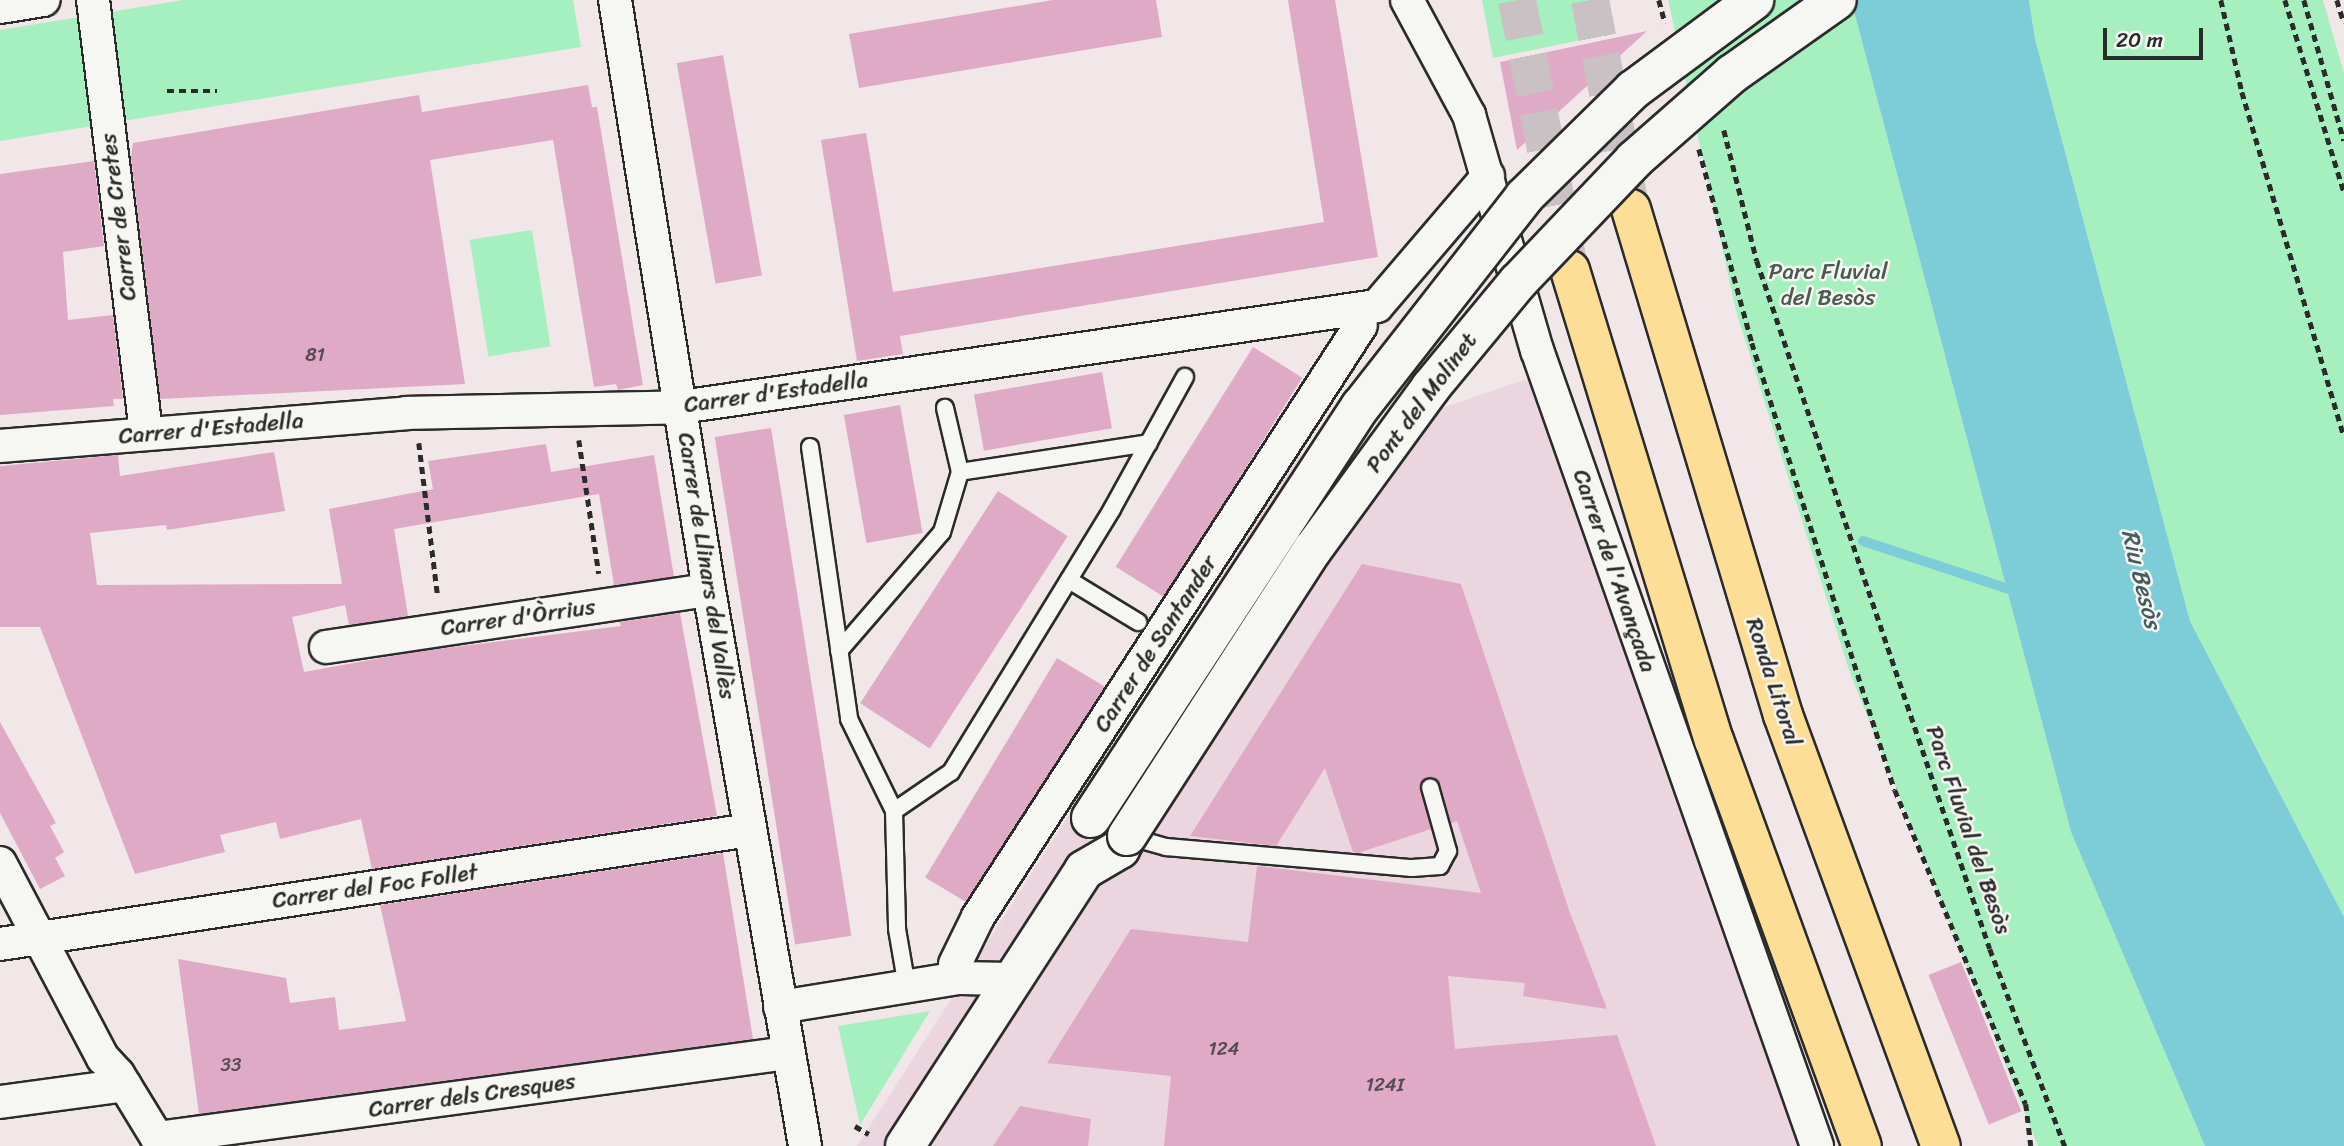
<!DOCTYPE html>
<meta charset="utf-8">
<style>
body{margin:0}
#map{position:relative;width:2344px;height:1146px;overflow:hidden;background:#f1e7e9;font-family:Sriracha,sans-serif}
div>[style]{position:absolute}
.built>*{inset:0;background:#ebd5de}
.green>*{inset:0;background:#a6f0bf;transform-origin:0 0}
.water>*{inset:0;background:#7dcdd8}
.stream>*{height:10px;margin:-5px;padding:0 5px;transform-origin:5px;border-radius:5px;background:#7dcdd8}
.building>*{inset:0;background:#deaac6;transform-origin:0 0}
.highway-tunnel>*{height:38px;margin-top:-19px;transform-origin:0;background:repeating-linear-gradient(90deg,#c9c1c3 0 38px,transparent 0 57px)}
.path>*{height:4.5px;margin-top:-2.25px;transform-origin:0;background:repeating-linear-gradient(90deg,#2b2b2b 0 7px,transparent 0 12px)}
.roads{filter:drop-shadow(2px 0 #2b2b2b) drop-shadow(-2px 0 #2b2b2b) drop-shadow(0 2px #2b2b2b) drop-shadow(0 -2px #2b2b2b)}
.lane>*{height:16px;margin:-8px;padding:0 8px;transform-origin:8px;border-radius:8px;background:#f6f6f2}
.street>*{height:32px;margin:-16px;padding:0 16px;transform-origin:16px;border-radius:16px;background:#f6f6f2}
.secondary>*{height:38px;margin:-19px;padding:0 19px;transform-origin:19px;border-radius:19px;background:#f6f6f2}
.highway>*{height:38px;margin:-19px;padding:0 19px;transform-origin:19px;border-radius:19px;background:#fcde96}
.bridges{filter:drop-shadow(2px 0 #2b2b2b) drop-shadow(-2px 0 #2b2b2b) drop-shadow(0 2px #2b2b2b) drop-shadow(0 -2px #2b2b2b)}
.secondary-bridge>*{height:38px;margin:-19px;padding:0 19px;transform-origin:19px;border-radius:19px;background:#f6f6f2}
span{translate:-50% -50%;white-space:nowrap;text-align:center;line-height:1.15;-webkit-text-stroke:5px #f6f6f2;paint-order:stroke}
.number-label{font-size:19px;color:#584b52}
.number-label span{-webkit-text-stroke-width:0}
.street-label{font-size:23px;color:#2b2b2b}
.park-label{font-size:23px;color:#4a5c50}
.water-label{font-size:24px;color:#445c5f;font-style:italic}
.scale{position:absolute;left:2103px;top:28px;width:100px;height:32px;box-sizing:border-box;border:4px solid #2b2b2b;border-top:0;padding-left:9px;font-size:21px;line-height:24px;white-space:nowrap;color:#2b2b2b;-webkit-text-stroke:5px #f6f6f2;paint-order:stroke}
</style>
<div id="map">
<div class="built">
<i style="clip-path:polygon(1544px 373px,1811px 1146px,857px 1146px,1298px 457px)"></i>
</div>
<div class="green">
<i style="clip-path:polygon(183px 0,573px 0,581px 47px,0 141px,0 30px)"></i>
<i style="clip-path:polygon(1482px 0,1599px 0,1606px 35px,1493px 58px)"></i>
<i style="clip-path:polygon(1668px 0,1851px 0,2071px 832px,2205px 1146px,2038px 1146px,1849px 670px,1736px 311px)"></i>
<i style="clip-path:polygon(2029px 0,2323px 0,2344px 73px,2344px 917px,2190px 621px,2035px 39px)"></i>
<i style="left:532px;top:230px;width:118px;height:63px;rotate:81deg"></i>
<i style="clip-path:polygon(930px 1011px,860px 1125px,838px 1026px)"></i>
</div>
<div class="water">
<i style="clip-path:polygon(1851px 0,2029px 0,2035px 39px,2190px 621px,2344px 917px,2344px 1146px,2205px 1146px,2071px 832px)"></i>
</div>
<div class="stream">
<i style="left:1863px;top:541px;width:163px;rotate:18.2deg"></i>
</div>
<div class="building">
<i style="clip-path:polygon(1053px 0,1156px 0,1162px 37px,859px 88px,849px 34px)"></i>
<i style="clip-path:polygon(1288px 0,1335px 0,1378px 257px,900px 336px,903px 354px,857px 361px,821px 140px,866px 133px,893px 292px,1324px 222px)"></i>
<i style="clip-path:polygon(1647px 31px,1517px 150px,1500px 62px)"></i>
<i style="left:723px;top:55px;width:224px;height:47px;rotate:80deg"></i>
<i style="clip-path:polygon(588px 85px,592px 107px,597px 107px,643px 385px,618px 390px,616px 384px,594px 387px,553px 140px,430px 160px,465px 384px,160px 399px,131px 157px,133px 143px,419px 95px,422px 112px)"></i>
<i style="clip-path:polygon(94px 161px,104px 246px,63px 252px,68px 320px,113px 315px,123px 399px,113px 399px,114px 406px,0 415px,0 174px)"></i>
<i style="left:1253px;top:347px;width:58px;height:259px;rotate:32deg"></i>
<i style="left:1102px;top:372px;width:57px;height:130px;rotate:80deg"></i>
<i style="left:900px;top:405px;width:130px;height:57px;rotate:80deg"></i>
<i style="left:771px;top:428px;width:514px;height:57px;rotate:81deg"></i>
<i style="clip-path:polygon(546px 444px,551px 472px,654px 455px,674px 577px,614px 585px,599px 494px,394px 529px,408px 616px,349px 625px,345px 605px,292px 617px,304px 672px,414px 652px,621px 626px,620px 622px,680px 613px,717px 816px,372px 869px,361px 819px,280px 839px,276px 822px,220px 835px,225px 852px,135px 874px,40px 627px,0 627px,0 466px,118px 455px,120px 476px,274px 452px,285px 511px,167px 530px,166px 525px,90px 533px,97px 585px,342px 584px,329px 509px,433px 489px,428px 461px)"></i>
<i style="left:998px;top:491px;width:83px;height:253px;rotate:33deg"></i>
<i style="clip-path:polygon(1362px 564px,1461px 584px,1569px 910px,1607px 1009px,1523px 996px,1525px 983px,1448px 976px,1455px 1049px,1617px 1035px,1656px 1146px,1164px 1146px,1171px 1076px,1047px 1063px,1131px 929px,1248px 942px,1257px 866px,1481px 893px,1457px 821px,1451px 823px,1440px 784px,1432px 777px,1420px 785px,1431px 829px,1358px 853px,1353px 852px,1325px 768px,1276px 846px,1190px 836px)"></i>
<i style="left:1057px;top:658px;width:56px;height:256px;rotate:31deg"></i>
<i style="clip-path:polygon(0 722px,56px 823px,50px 826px,64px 852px,55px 858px,65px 876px,40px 889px,0 813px)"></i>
<i style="clip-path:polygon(723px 853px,753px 1039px,199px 1114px,178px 959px,286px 978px,290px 1003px,335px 997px,339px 1030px,406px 1021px,380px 905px)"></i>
<i style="left:1961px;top:962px;width:161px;height:35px;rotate:68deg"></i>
<i style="clip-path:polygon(1020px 1106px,1091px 1119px,1088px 1146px,993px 1146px)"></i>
</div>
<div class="highway-tunnel">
<i style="left:1517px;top:0;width:268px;rotate:79deg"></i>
<i style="left:1590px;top:0;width:204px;rotate:79deg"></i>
</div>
<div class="path">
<i style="left:1659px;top:0;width:24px;rotate:75deg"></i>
<i style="left:2221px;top:0;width:94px;rotate:77.1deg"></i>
<i style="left:2242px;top:92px;width:360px;rotate:73.5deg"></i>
<i style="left:2285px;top:0;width:201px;rotate:72.9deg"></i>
<i style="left:2304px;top:0;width:146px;rotate:74.1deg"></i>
<i style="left:2337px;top:0;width:24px;rotate:73deg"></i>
<i style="left:167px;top:91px;width:50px"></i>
<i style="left:1724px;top:130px;width:135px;rotate:75.9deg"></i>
<i style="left:1757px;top:261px;width:726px;rotate:71.29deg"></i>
<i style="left:1990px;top:949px;width:211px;rotate:69.2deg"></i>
<i style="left:1699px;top:149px;width:201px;rotate:74.7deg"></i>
<i style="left:1752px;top:343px;width:469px;rotate:72.3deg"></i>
<i style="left:1895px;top:790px;width:340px;rotate:67.4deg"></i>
<i style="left:2026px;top:1104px;width:42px;rotate:83.2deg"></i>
<i style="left:579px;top:440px;width:135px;rotate:81.5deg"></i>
<i style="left:419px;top:443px;width:155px;rotate:83deg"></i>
<i style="left:855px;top:1126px;width:16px;rotate:30deg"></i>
</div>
<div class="roads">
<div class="lane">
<i style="left:810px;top:447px;width:275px;rotate:81.8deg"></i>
<i style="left:849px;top:719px;width:102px;rotate:63.9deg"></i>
<i style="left:894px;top:811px;width:118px;rotate:88.5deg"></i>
<i style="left:897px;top:929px;width:59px;rotate:80.2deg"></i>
<i style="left:960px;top:472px;width:191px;rotate:-8.7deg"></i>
<i style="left:1069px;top:580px;width:81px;rotate:31.3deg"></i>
<i style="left:839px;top:651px;width:157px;rotate:-49.1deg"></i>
<i style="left:942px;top:532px;width:63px;rotate:-73.3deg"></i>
<i style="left:960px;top:472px;width:66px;rotate:-103.2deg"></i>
<i style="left:894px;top:811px;width:69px;rotate:-34.4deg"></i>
<i style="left:951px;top:772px;width:308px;rotate:-58.5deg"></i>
<i style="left:1112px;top:509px;width:151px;rotate:-61.1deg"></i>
<i style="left:1127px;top:836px;width:41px;rotate:15.8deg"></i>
<i style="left:1166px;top:847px;width:247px;rotate:4.9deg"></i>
<i style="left:1412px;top:868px;width:28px;rotate:-4deg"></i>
<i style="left:1440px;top:866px;width:17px;rotate:-62deg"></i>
<i style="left:1448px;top:851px;width:66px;rotate:-105.7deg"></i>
</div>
<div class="street">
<i style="left:93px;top:0;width:437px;rotate:83deg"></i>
<i style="left:615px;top:0;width:597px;rotate:80.95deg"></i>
<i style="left:709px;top:590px;width:564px;rotate:80.2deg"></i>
<i style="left:1407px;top:0;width:131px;rotate:61.7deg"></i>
<i style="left:1469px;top:115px;width:245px;rotate:73.9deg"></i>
<i style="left:1537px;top:350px;width:844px;rotate:70.62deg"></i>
<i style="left:0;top:7px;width:44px;rotate:-9.2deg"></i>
<i style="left:0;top:446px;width:407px;rotate:-4.6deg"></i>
<i style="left:406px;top:413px;width:275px;rotate:-1.2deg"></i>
<i style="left:681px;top:407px;width:703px;rotate:-8.26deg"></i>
<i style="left:1377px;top:306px;width:171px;rotate:-49.5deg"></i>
<i style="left:326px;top:647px;width:387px;rotate:-8.5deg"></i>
<i style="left:0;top:863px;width:221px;rotate:62.2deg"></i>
<i style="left:103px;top:1058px;width:22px;rotate:47deg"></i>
<i style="left:118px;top:1074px;width:84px;rotate:58.6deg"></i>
<i style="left:0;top:944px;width:758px;rotate:-8.65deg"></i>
<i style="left:955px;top:964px;width:52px;rotate:-63.9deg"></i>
<i style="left:978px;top:917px;width:705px;rotate:-57.1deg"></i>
<i style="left:780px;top:1007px;width:181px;rotate:-9.2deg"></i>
<i style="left:959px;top:978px;width:52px;rotate:1.1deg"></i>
<i style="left:0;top:1102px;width:126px;rotate:-7.7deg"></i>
<i style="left:157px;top:1138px;width:637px;rotate:-7.67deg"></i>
</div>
<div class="secondary">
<i style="left:905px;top:1146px;width:329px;rotate:-57deg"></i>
<i style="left:1084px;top:870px;width:42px;rotate:-30.3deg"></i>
<i style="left:1120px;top:849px;width:15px;rotate:-62deg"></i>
</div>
<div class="highway">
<i style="left:1631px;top:209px;width:528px;rotate:73.28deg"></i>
<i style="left:1783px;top:715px;width:459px;rotate:69.9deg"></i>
<i style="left:1570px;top:270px;width:492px;rotate:73deg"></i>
<i style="left:1714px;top:740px;width:432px;rotate:70deg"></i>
</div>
</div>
<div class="bridges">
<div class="secondary-bridge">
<i style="left:1091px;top:818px;width:493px;rotate:-56.8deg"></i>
<i style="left:1361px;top:406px;width:265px;rotate:-52deg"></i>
<i style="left:1524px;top:197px;width:153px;rotate:-44.5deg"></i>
<i style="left:1633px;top:90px;width:151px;rotate:-36.6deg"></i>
<i style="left:1127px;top:836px;width:342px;rotate:-57.1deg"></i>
<i style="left:1313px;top:549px;width:200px;rotate:-53.9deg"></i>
<i style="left:1431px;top:387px;width:136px;rotate:-50.4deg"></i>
<i style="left:1518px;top:282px;width:168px;rotate:-46.4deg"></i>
<i style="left:1634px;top:160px;width:130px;rotate:-41.3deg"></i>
<i style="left:1732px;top:74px;width:128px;rotate:-35.2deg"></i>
</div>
</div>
<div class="number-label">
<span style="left:315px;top:355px">81</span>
<span style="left:1224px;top:1049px">124</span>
<span style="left:231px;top:1065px">33</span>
<span style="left:1385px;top:1085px">124I</span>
</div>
<div class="street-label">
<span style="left:119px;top:217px;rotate:-97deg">Carrer de Cretes</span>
<span style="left:776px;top:393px;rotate:-8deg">Carrer d'Estadella</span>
<span style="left:1422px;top:403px;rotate:-53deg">Pont del Molinet</span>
<span style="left:211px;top:429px;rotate:-5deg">Carrer d'Estadella</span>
<span style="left:706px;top:566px;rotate:81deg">Carrer de Llinars del Vallès</span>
<span style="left:1614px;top:571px;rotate:71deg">Carrer de l'Avançada</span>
<span style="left:518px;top:618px;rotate:-8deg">Carrer d'Òrrius</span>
<span style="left:1156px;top:644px;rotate:-57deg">Carrer de Santander</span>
<span style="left:1773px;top:682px;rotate:72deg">Ronda Litoral</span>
<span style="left:1968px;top:830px;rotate:71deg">Parc Fluvial del Besòs</span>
<span style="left:375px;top:887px;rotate:-8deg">Carrer del Foc Follet</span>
<span style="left:472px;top:1096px;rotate:-8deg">Carrer dels Cresques</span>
</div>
<div class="park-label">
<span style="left:1828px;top:285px">Parc Fluvial<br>del Besòs</span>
</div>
<div class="water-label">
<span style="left:2141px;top:579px;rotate:76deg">Riu Besòs</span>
</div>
<div class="scale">20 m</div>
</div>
